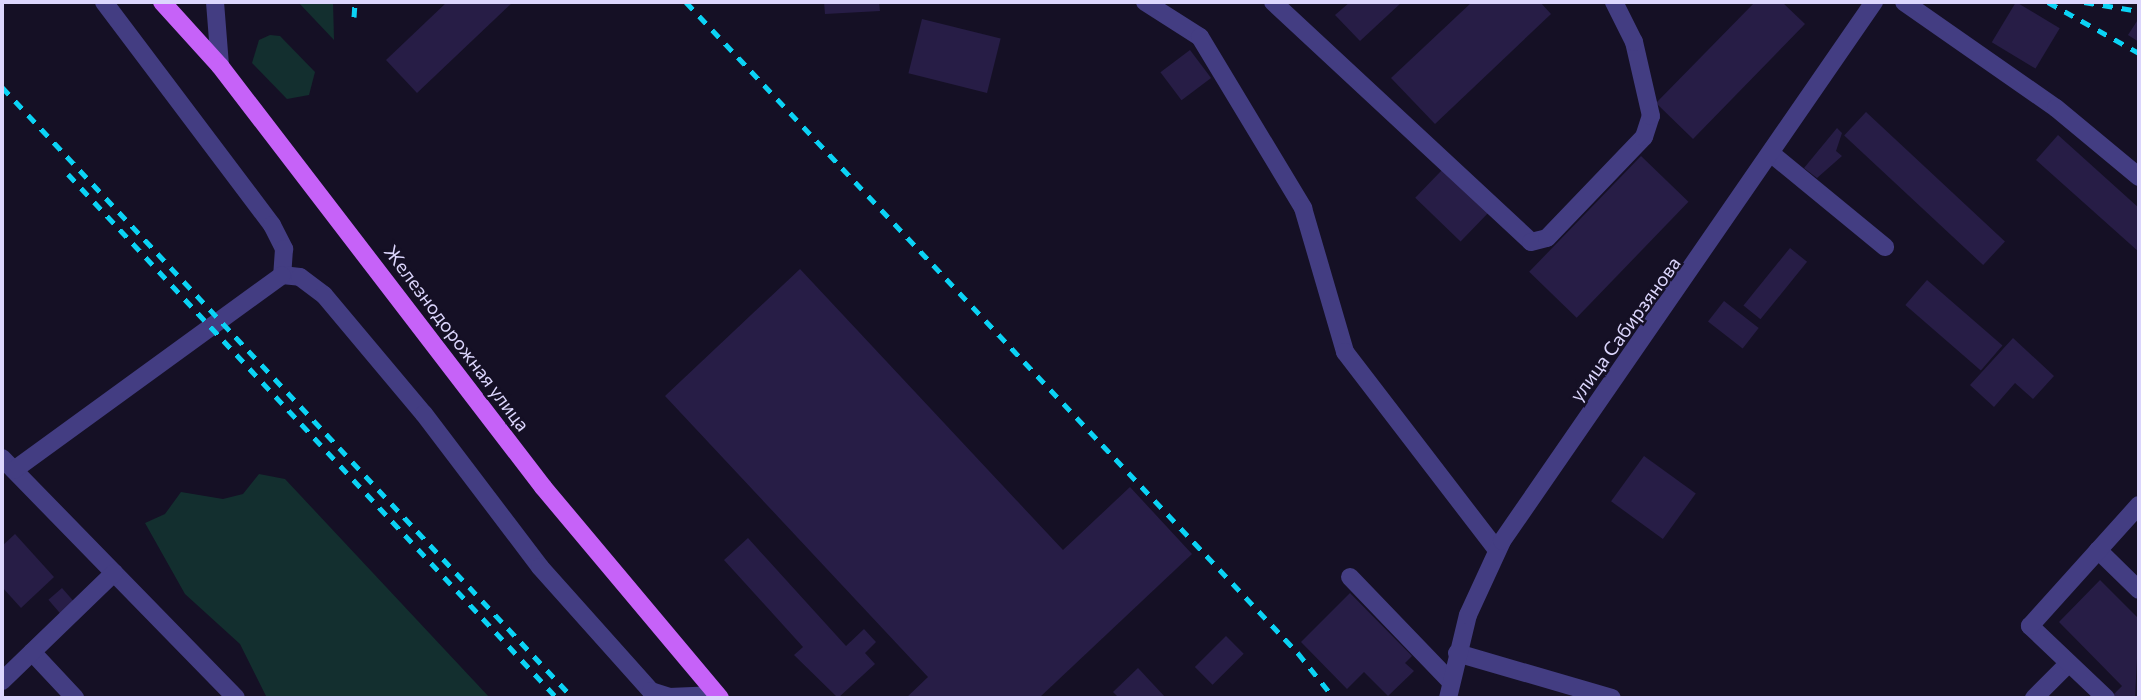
<!DOCTYPE html>
<meta charset="utf-8">
<style>
body{margin:0}
#map{position:relative;width:2141px;height:700px;overflow:hidden;background:#151025;font-family:Commissioner,sans-serif}
div>[style]{position:absolute}
.green>*{inset:0;background:#132f2f}
.building>*{inset:0;background:#271d46;transform-origin:0 0}
.minor>*{height:18px;margin:-9px;padding:0 9px;transform-origin:9px;border-radius:9px;background:#433d82}
.major>*{height:18px;margin:-9px;padding:0 9px;transform-origin:9px;border-radius:9px;background:#c662f8}
.rail>*{height:5px;margin-top:-2.5px;transform-origin:0;background:repeating-linear-gradient(90deg,#0bd3f5 0 10px,transparent 0 19px)}
span{translate:-50% -50%;white-space:nowrap;text-align:center;line-height:1.15;-webkit-text-stroke:5px #151025;paint-order:stroke}
.street-label{font-size:19px;color:#dcd6fd}
.frame{position:absolute;inset:0;border:4px solid #dcd6fd;pointer-events:none}
</style>
<div id="map">
<div class="green">
<i style="clip-path:polygon(298px 2px,333px 2px,334px 40px)"></i>
<i style="clip-path:polygon(270px 35px,280px 36px,315px 72px,309px 95px,287px 99px,252px 63px,259px 40px)"></i>
<i style="clip-path:polygon(259px 474px,285px 479px,490px 698px,267px 698px,240px 644px,185px 594px,145px 523px,165px 514px,181px 492px,223px 499px,243px 494px)"></i>
</div>
<div class="building">
<i style="clip-path:polygon(447px 2px,513px 2px,417px 93px,386px 60px)"></i>
<i style="clip-path:polygon(824px 2px,879px 2px,880px 11px,825px 14px)"></i>
<i style="clip-path:polygon(1350px 2px,1402px 2px,1360px 41px,1335px 15px)"></i>
<i style="clip-path:polygon(1472px 2px,1540px 2px,1551px 14px,1435px 124px,1391px 78px)"></i>
<i style="clip-path:polygon(1755px 2px,1782px 2px,1805px 24px,1693px 139px,1656px 103px)"></i>
<i style="left:2016px;top:2px;width:51px;height:47px;rotate:31deg"></i>
<i style="clip-path:polygon(2139px 18px,2139px 42px,2128px 35px)"></i>
<i style="left:922px;top:19px;width:81px;height:56px;rotate:14deg"></i>
<i style="left:1190px;top:50px;width:35px;height:37px;rotate:53deg"></i>
<i style="left:1866px;top:112px;width:190px;height:32px;rotate:43deg"></i>
<i style="clip-path:polygon(1837px 128px,1842px 133px,1836px 151px,1842px 156px,1817px 178px,1804px 168px)"></i>
<i style="clip-path:polygon(2058px 135px,2139px 208px,2139px 252px,2036px 160px)"></i>
<i style="left:1641px;top:156px;width:66px;height:161px;rotate:44deg"></i>
<i style="left:1443px;top:169px;width:63px;height:40px;rotate:44deg"></i>
<i style="left:1790px;top:248px;width:22px;height:74px;rotate:39deg"></i>
<i style="clip-path:polygon(800px 269px,1063px 550px,1130px 487px,1192px 554px,1039px 698px,906px 698px,928px 677px,665px 396px)"></i>
<i style="left:1927px;top:280px;width:100px;height:33px;rotate:41deg"></i>
<i style="left:1724px;top:301px;width:44px;height:26px;rotate:38deg"></i>
<i style="clip-path:polygon(2013px 338px,2054px 376px,2033px 399px,2015px 383px,1994px 407px,1970px 385px)"></i>
<i style="left:1644px;top:456px;width:64px;height:56px;rotate:36deg"></i>
<i style="clip-path:polygon(15px 534px,54px 577px,21px 608px,2px 587px,2px 546px)"></i>
<i style="clip-path:polygon(748px 538px,846px 646px,864px 629px,876px 642px,865px 653px,875px 664px,838px 698px,794px 655px,803px 647px,724px 560px)"></i>
<i style="clip-path:polygon(2100px 580px,2139px 619px,2135px 698px,2110px 698px,2122px 686px,2059px 622px)"></i>
<i style="left:62px;top:588px;width:20px;height:18px;rotate:49deg"></i>
<i style="clip-path:polygon(1350px 593px,1412px 656px,1405px 663px,1414px 671px,1388px 696px,1364px 672px,1347px 689px,1301px 642px)"></i>
<i style="left:1226px;top:636px;width:25px;height:44px;rotate:45deg"></i>
<i style="clip-path:polygon(1138px 668px,1166px 698px,1119px 698px,1113px 692px)"></i>
</div>
<div class="minor">
<i style="left:104px;top:2px;width:279px;rotate:53deg"></i>
<i style="left:272px;top:225px;width:27px;rotate:63deg"></i>
<i style="left:284px;top:249px;width:26px;rotate:94deg"></i>
<i style="left:282px;top:275px;width:18px;rotate:6deg"></i>
<i style="left:300px;top:277px;width:30px;rotate:37deg"></i>
<i style="left:324px;top:295px;width:155px;rotate:50deg"></i>
<i style="left:424px;top:414px;width:192px;rotate:52.8deg"></i>
<i style="left:540px;top:567px;width:166px;rotate:48.2deg"></i>
<i style="left:651px;top:691px;width:19px;rotate:18deg"></i>
<i style="left:669px;top:697px;width:48px;rotate:-2.4deg"></i>
<i style="left:215px;top:2px;width:64px;rotate:85.5deg"></i>
<i style="left:1145px;top:2px;width:65px;rotate:32.5deg"></i>
<i style="left:1200px;top:37px;width:200px;rotate:58.9deg"></i>
<i style="left:1303px;top:208px;width:150px;rotate:73.7deg"></i>
<i style="left:1345px;top:352px;width:250px;rotate:52.5deg"></i>
<i style="left:1273px;top:2px;width:352px;rotate:42.9deg"></i>
<i style="left:1531px;top:242px;width:16px;rotate:-14deg"></i>
<i style="left:1547px;top:238px;width:140px;rotate:-46.2deg"></i>
<i style="left:1644px;top:137px;width:22px;rotate:-72deg"></i>
<i style="left:1651px;top:116px;width:76px;rotate:-102.9deg"></i>
<i style="left:1634px;top:42px;width:45px;rotate:-116.6deg"></i>
<i style="left:1904px;top:2px;width:185px;rotate:34.9deg"></i>
<i style="left:2056px;top:108px;width:108px;rotate:39.7deg"></i>
<i style="left:1773px;top:155px;width:145px;rotate:39.4deg"></i>
<i style="left:2px;top:458px;width:335px;rotate:45.7deg"></i>
<i style="left:14px;top:470px;width:331px;rotate:-36deg"></i>
<i style="left:2098px;top:550px;width:57px;rotate:44.3deg"></i>
<i style="left:1350px;top:577px;width:146px;rotate:46.1deg"></i>
<i style="left:32px;top:652px;width:63px;rotate:46.9deg"></i>
<i style="left:1457px;top:653px;width:161px;rotate:16.2deg"></i>
<i style="left:2px;top:681px;width:156px;rotate:-44deg"></i>
<i style="left:1448px;top:698px;width:85px;rotate:-76.5deg"></i>
<i style="left:1468px;top:615px;width:81px;rotate:-65.3deg"></i>
<i style="left:1502px;top:541px;width:655px;rotate:-55.39deg"></i>
<i style="left:2034px;top:698px;width:49px;rotate:-45deg"></i>
<i style="left:2106px;top:698px;width:105px;rotate:-136.5deg"></i>
<i style="left:2030px;top:626px;width:163px;rotate:-48deg"></i>
</div>
<div class="major">
<i style="left:162px;top:2px;width:86px;rotate:47.8deg"></i>
<i style="left:220px;top:66px;width:531px;rotate:52.5deg"></i>
<i style="left:543px;top:487px;width:275px;rotate:50deg"></i>
</div>
<div class="rail">
<i style="left:686px;top:2px;width:894px;rotate:46.77deg"></i>
<i style="left:1298px;top:653px;width:58px;rotate:51.3deg"></i>
<i style="left:2048px;top:2px;width:104px;rotate:29.3deg"></i>
<i style="left:2084px;top:2px;width:56px;rotate:9.3deg"></i>
<i style="left:354px;top:17px;width:15px;rotate:-86deg"></i>
<i style="left:2px;top:87px;width:836px;rotate:46.94deg"></i>
<i style="left:68px;top:174px;width:717px;rotate:46.98deg"></i>
</div>
<div class="street-label">
<span style="left:1625px;top:329px;rotate:-54deg">улица Сабирзянова</span>
<span style="left:457px;top:338px;rotate:53deg">Железнодорожная улица</span>
</div>
<div class="frame"></div>
</div>
